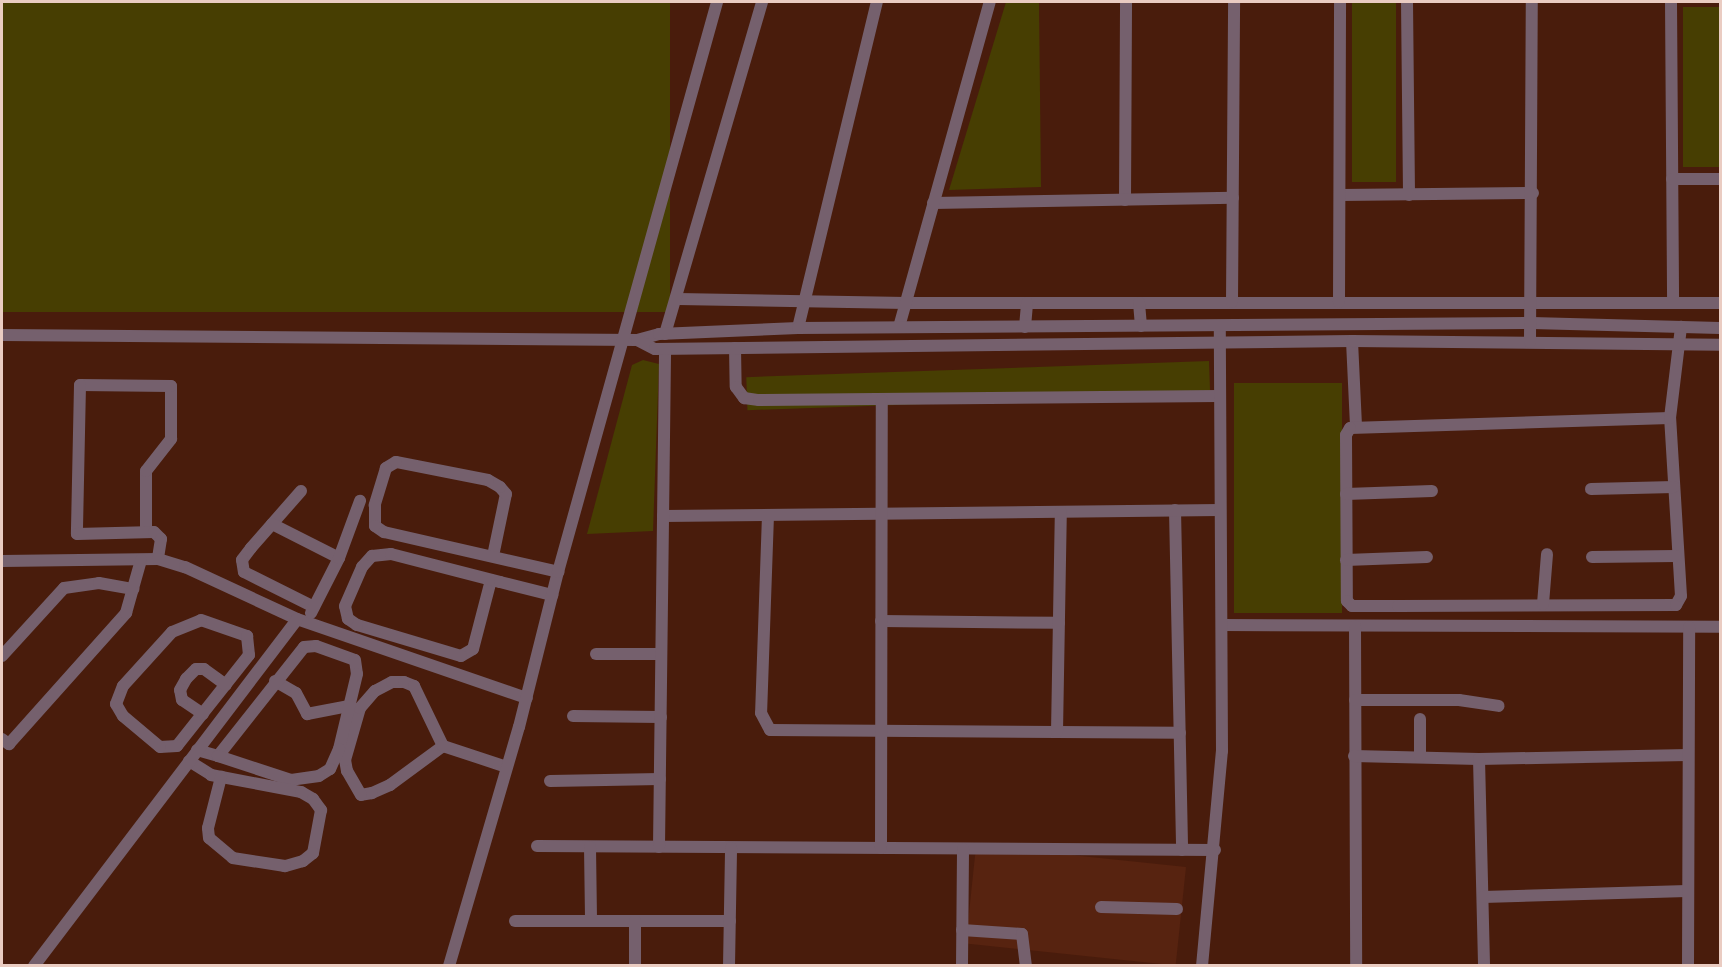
<!DOCTYPE html>
<style>
body{margin:0}
#map{position:relative;width:1722px;height:967px;overflow:hidden;background:#491c0c;font-family:"Golos Text",sans-serif}
div>[style]{position:absolute}
.built>*{inset:0;background:#572310;transform-origin:0 0}
.green>*{inset:0;background:#473e02;transform-origin:0 0}
.minor>*{height:12px;margin:-6px;padding:0 6px;transform-origin:6px;border-radius:6px;background:#75606d}
.tertiary>*{height:12px;margin:-6px;padding:0 6px;transform-origin:6px;border-radius:6px;background:#75606d}
span{translate:-50% -50%;white-space:nowrap;text-align:center;line-height:1.15;-webkit-text-stroke:4.5px #3d1203;paint-order:stroke}
.frame{position:absolute;inset:0;border:3px solid #eaccc2;pointer-events:none}
</style>
<div id="map">
<div class="built">
<i style="left:1186px;top:867px;width:99px;height:211px;rotate:96deg"></i>
</div>
<div class="green">
<i style="left:2px;top:2px;width:668px;height:310px"></i>
<i style="clip-path:polygon(1006px 2px,1039px 2px,1041px 187px,949px 190px)"></i>
<i style="left:1352px;top:2px;width:44px;height:180px"></i>
<i style="left:1720px;top:7px;width:160px;height:37px;rotate:90deg"></i>
<i style="clip-path:polygon(643px 360px,659px 364px,653px 531px,587px 534px,632px 365px)"></i>
<i style="left:1209px;top:361px;width:33px;height:463px;rotate:88deg"></i>
<i style="left:1342px;top:383px;width:230px;height:108px;rotate:90deg"></i>
</div>
<div class="minor">
<i style="left:1407px;top:2px;width:193px;rotate:89.4deg"></i>
<i style="left:1671px;top:2px;width:301px;rotate:89.6deg"></i>
<i style="left:1672px;top:179px;width:48px"></i>
<i style="left:1341px;top:195px;width:192px;rotate:-0.6deg"></i>
<i style="left:1125px;top:200px;width:198px;rotate:-89.7deg"></i>
<i style="left:933px;top:203px;width:300px;rotate:-1deg"></i>
<i style="left:678px;top:299px;width:228px;rotate:1deg"></i>
<i style="left:906px;top:303px;width:814px"></i>
<i style="left:1232px;top:302px;width:300px;rotate:-89.6deg"></i>
<i style="left:1339px;top:302px;width:300px;rotate:-89.8deg"></i>
<i style="left:1139px;top:303px;width:23px;rotate:85deg"></i>
<i style="left:899px;top:327px;width:337px;rotate:-74.4deg"></i>
<i style="left:1025px;top:327px;width:24px;rotate:-85deg"></i>
<i style="left:798px;top:328px;width:335px;rotate:-76.4deg"></i>
<i style="left:665px;top:334px;width:346px;rotate:-73.7deg"></i>
<i style="left:1352px;top:341px;width:85px;rotate:87.3deg"></i>
<i style="left:735px;top:348px;width:39px;rotate:89deg"></i>
<i style="left:736px;top:387px;width:14px;rotate:54deg"></i>
<i style="left:744px;top:398px;width:15px;rotate:8deg"></i>
<i style="left:759px;top:400px;width:460px;rotate:-0.5deg"></i>
<i style="left:1670px;top:418px;width:320px;rotate:178.2deg"></i>
<i style="left:1350px;top:428px;width:8px;rotate:120deg"></i>
<i style="left:1346px;top:435px;width:166px;rotate:89.7deg"></i>
<i style="left:1347px;top:601px;width:7px;rotate:45deg"></i>
<i style="left:1352px;top:606px;width:46px"></i>
<i style="left:1398px;top:606px;width:278px;rotate:-0.2deg"></i>
<i style="left:1676px;top:605px;width:10px;rotate:-61deg"></i>
<i style="left:1681px;top:596px;width:178px;rotate:-93.5deg"></i>
<i style="left:1670px;top:418px;width:92px;rotate:-83.1deg"></i>
<i style="left:1591px;top:489px;width:83px;rotate:-1.4deg"></i>
<i style="left:301px;top:491px;width:76px;rotate:131.3deg"></i>
<i style="left:251px;top:548px;width:15px;rotate:127deg"></i>
<i style="left:242px;top:560px;width:12px;rotate:81deg"></i>
<i style="left:244px;top:572px;width:78px;rotate:26.6deg"></i>
<i style="left:1346px;top:494px;width:86px;rotate:-2deg"></i>
<i style="left:1175px;top:510px;width:340px;rotate:88.8deg"></i>
<i style="left:768px;top:515px;width:198px;rotate:92deg"></i>
<i style="left:761px;top:713px;width:19px;rotate:62deg"></i>
<i style="left:770px;top:730px;width:410px;rotate:0.4deg"></i>
<i style="left:663px;top:516px;width:557px;rotate:-0.62deg"></i>
<i style="left:272px;top:524px;width:75px;rotate:26.9deg"></i>
<i style="left:146px;top:530px;width:59px;rotate:-90deg"></i>
<i style="left:146px;top:471px;width:41px;rotate:-52deg"></i>
<i style="left:171px;top:439px;width:53px;rotate:-90deg"></i>
<i style="left:171px;top:386px;width:91px;rotate:-179.4deg"></i>
<i style="left:80px;top:385px;width:149px;rotate:91.2deg"></i>
<i style="left:77px;top:534px;width:77px;rotate:-1.5deg"></i>
<i style="left:154px;top:532px;width:10px;rotate:45deg"></i>
<i style="left:161px;top:539px;width:20px;rotate:99deg"></i>
<i style="left:493px;top:556px;width:63px;rotate:-78.2deg"></i>
<i style="left:506px;top:494px;width:9px;rotate:-131deg"></i>
<i style="left:500px;top:487px;width:14px;rotate:-150deg"></i>
<i style="left:488px;top:480px;width:94px;rotate:-168.9deg"></i>
<i style="left:396px;top:462px;width:12px;rotate:149deg"></i>
<i style="left:386px;top:468px;width:39px;rotate:107deg"></i>
<i style="left:375px;top:505px;width:21px;rotate:90deg"></i>
<i style="left:375px;top:526px;width:11px;rotate:34deg"></i>
<i style="left:384px;top:532px;width:179px;rotate:12.9deg"></i>
<i style="left:1592px;top:557px;width:84px;rotate:-0.7deg"></i>
<i style="left:1346px;top:560px;width:81px;rotate:-2.1deg"></i>
<i style="left:2px;top:561px;width:156px;rotate:-0.7deg"></i>
<i style="left:158px;top:559px;width:28px;rotate:17deg"></i>
<i style="left:185px;top:567px;width:123px;rotate:24.9deg"></i>
<i style="left:297px;top:619px;width:243px;rotate:19deg"></i>
<i style="left:491px;top:580px;width:71px;rotate:104.6deg"></i>
<i style="left:473px;top:649px;width:14px;rotate:150deg"></i>
<i style="left:461px;top:656px;width:109px;rotate:-163.4deg"></i>
<i style="left:357px;top:625px;width:11px;rotate:-146deg"></i>
<i style="left:348px;top:619px;width:13px;rotate:-103deg"></i>
<i style="left:345px;top:606px;width:43px;rotate:-66.4deg"></i>
<i style="left:362px;top:567px;width:15px;rotate:-48deg"></i>
<i style="left:372px;top:556px;width:19px;rotate:-6deg"></i>
<i style="left:391px;top:554px;width:113px;rotate:14.4deg"></i>
<i style="left:500px;top:582px;width:54px;rotate:14deg"></i>
<i style="left:1543px;top:604px;width:50px;rotate:-85.4deg"></i>
<i style="left:311px;top:613px;width:62px;rotate:-63deg"></i>
<i style="left:339px;top:558px;width:61px;rotate:-69.8deg"></i>
<i style="left:201px;top:620px;width:49px;rotate:19.2deg"></i>
<i style="left:247px;top:636px;width:19px;rotate:84deg"></i>
<i style="left:249px;top:655px;width:116px;rotate:128.4deg"></i>
<i style="left:177px;top:746px;width:17px;rotate:177deg"></i>
<i style="left:160px;top:747px;width:48px;rotate:-140deg"></i>
<i style="left:123px;top:716px;width:14px;rotate:-120deg"></i>
<i style="left:116px;top:704px;width:19px;rotate:-69deg"></i>
<i style="left:123px;top:686px;width:73px;rotate:-47.8deg"></i>
<i style="left:172px;top:632px;width:31px;rotate:-22deg"></i>
<i style="left:881px;top:621px;width:178px;rotate:0.6deg"></i>
<i style="left:1222px;top:625px;width:498px;rotate:0.2deg"></i>
<i style="left:1355px;top:626px;width:340px;rotate:89.8deg"></i>
<i style="left:596px;top:654px;width:65px"></i>
<i style="left:2px;top:656px;width:92px;rotate:-47.6deg"></i>
<i style="left:64px;top:588px;width:35px;rotate:-8deg"></i>
<i style="left:99px;top:583px;width:35px;rotate:10deg"></i>
<i style="left:275px;top:681px;width:24px;rotate:30deg"></i>
<i style="left:296px;top:693px;width:24px;rotate:62deg"></i>
<i style="left:307px;top:714px;width:43px;rotate:-10.8deg"></i>
<i style="left:1355px;top:700px;width:104px"></i>
<i style="left:1459px;top:700px;width:40px;rotate:8.5deg"></i>
<i style="left:203px;top:714px;width:25px;rotate:-146deg"></i>
<i style="left:182px;top:700px;width:10px;rotate:-101deg"></i>
<i style="left:180px;top:690px;width:13px;rotate:-61deg"></i>
<i style="left:186px;top:679px;width:14px;rotate:-45deg"></i>
<i style="left:196px;top:669px;width:8px"></i>
<i style="left:204px;top:669px;width:27px;rotate:36deg"></i>
<i style="left:573px;top:716px;width:88px;rotate:0.7deg"></i>
<i style="left:1057px;top:732px;width:220px;rotate:-89deg"></i>
<i style="left:2px;top:739px;width:9px;rotate:36deg"></i>
<i style="left:9px;top:744px;width:176px;rotate:-48.2deg"></i>
<i style="left:126px;top:613px;width:55px;rotate:-74.2deg"></i>
<i style="left:443px;top:746px;width:66px;rotate:143.7deg"></i>
<i style="left:390px;top:785px;width:20px;rotate:156deg"></i>
<i style="left:372px;top:793px;width:11px;rotate:170deg"></i>
<i style="left:361px;top:795px;width:28px;rotate:-120deg"></i>
<i style="left:347px;top:771px;width:11px;rotate:-100deg"></i>
<i style="left:345px;top:760px;width:54px;rotate:-73.9deg"></i>
<i style="left:360px;top:708px;width:23px;rotate:-49deg"></i>
<i style="left:375px;top:691px;width:19px;rotate:-28deg"></i>
<i style="left:392px;top:682px;width:12px"></i>
<i style="left:404px;top:682px;width:11px;rotate:22deg"></i>
<i style="left:414px;top:686px;width:67px;rotate:64.2deg"></i>
<i style="left:443px;top:746px;width:67px;rotate:18.2deg"></i>
<i style="left:197px;top:750px;width:22px;rotate:16deg"></i>
<i style="left:218px;top:756px;width:139px;rotate:-51.7deg"></i>
<i style="left:304px;top:647px;width:12px;rotate:-5deg"></i>
<i style="left:316px;top:646px;width:41px;rotate:19.7deg"></i>
<i style="left:355px;top:660px;width:14px;rotate:82deg"></i>
<i style="left:357px;top:674px;width:77px;rotate:103.5deg"></i>
<i style="left:339px;top:749px;width:22px;rotate:114deg"></i>
<i style="left:330px;top:769px;width:13px;rotate:148deg"></i>
<i style="left:319px;top:776px;width:28px;rotate:172deg"></i>
<i style="left:291px;top:780px;width:77px;rotate:-161.8deg"></i>
<i style="left:1354px;top:756px;width:125px;rotate:1.4deg"></i>
<i style="left:1479px;top:759px;width:209px;rotate:-1.1deg"></i>
<i style="left:1420px;top:757px;width:38px;rotate:-90deg"></i>
<i style="left:1479px;top:759px;width:207px;rotate:88.6deg"></i>
<i style="left:189px;top:761px;width:26px;rotate:32deg"></i>
<i style="left:211px;top:775px;width:92px;rotate:10.7deg"></i>
<i style="left:301px;top:792px;width:14px;rotate:30deg"></i>
<i style="left:313px;top:799px;width:14px;rotate:54deg"></i>
<i style="left:321px;top:810px;width:44px;rotate:100.5deg"></i>
<i style="left:313px;top:853px;width:13px;rotate:141deg"></i>
<i style="left:303px;top:861px;width:19px;rotate:164deg"></i>
<i style="left:285px;top:866px;width:53px;rotate:-171.3deg"></i>
<i style="left:233px;top:858px;width:31px;rotate:-140deg"></i>
<i style="left:209px;top:838px;width:10px;rotate:-96deg"></i>
<i style="left:208px;top:828px;width:53px;rotate:-75.7deg"></i>
<i style="left:550px;top:781px;width:110px;rotate:-1deg"></i>
<i style="left:537px;top:846px;width:678px;rotate:0.34deg"></i>
<i style="left:590px;top:847px;width:74px;rotate:89.2deg"></i>
<i style="left:659px;top:847px;width:498px;rotate:-89.3deg"></i>
<i style="left:881px;top:848px;width:448px;rotate:-89.9deg"></i>
<i style="left:1483px;top:897px;width:204px;rotate:-1.7deg"></i>
<i style="left:1101px;top:907px;width:76px;rotate:1.5deg"></i>
<i style="left:515px;top:921px;width:215px"></i>
<i style="left:635px;top:921px;width:45px;rotate:90deg"></i>
<i style="left:962px;top:930px;width:60px;rotate:3.8deg"></i>
<i style="left:1022px;top:934px;width:32px;rotate:83deg"></i>
<i style="left:34px;top:966px;width:435px;rotate:-52.8deg"></i>
<i style="left:729px;top:966px;width:118px;rotate:-89deg"></i>
<i style="left:962px;top:966px;width:117px;rotate:-89.5deg"></i>
<i style="left:1202px;top:966px;width:216px;rotate:-84.7deg"></i>
<i style="left:1222px;top:751px;width:425px;rotate:-90.3deg"></i>
<i style="left:1688px;top:966px;width:339px;rotate:-89.8deg"></i>
</div>
<div class="tertiary">
<i style="left:2px;top:335px;width:635px;rotate:0.45deg"></i>
<i style="left:637px;top:340px;width:23px;rotate:-15deg"></i>
<i style="left:659px;top:334px;width:139px;rotate:-2.5deg"></i>
<i style="left:798px;top:328px;width:734px;rotate:-0.39deg"></i>
<i style="left:1532px;top:323px;width:188px;rotate:1.5deg"></i>
<i style="left:637px;top:340px;width:20px;rotate:27deg"></i>
<i style="left:655px;top:349px;width:697px;rotate:-0.66deg"></i>
<i style="left:1352px;top:341px;width:368px;rotate:0.6deg"></i>
<i style="left:1530px;top:342px;width:340px;rotate:-89.7deg"></i>
<i style="left:449px;top:966px;width:249px;rotate:-73.7deg"></i>
<i style="left:519px;top:727px;width:160px;rotate:-75.9deg"></i>
<i style="left:558px;top:572px;width:592px;rotate:-74.41deg"></i>
</div>
<div class="frame"></div>
</div>
